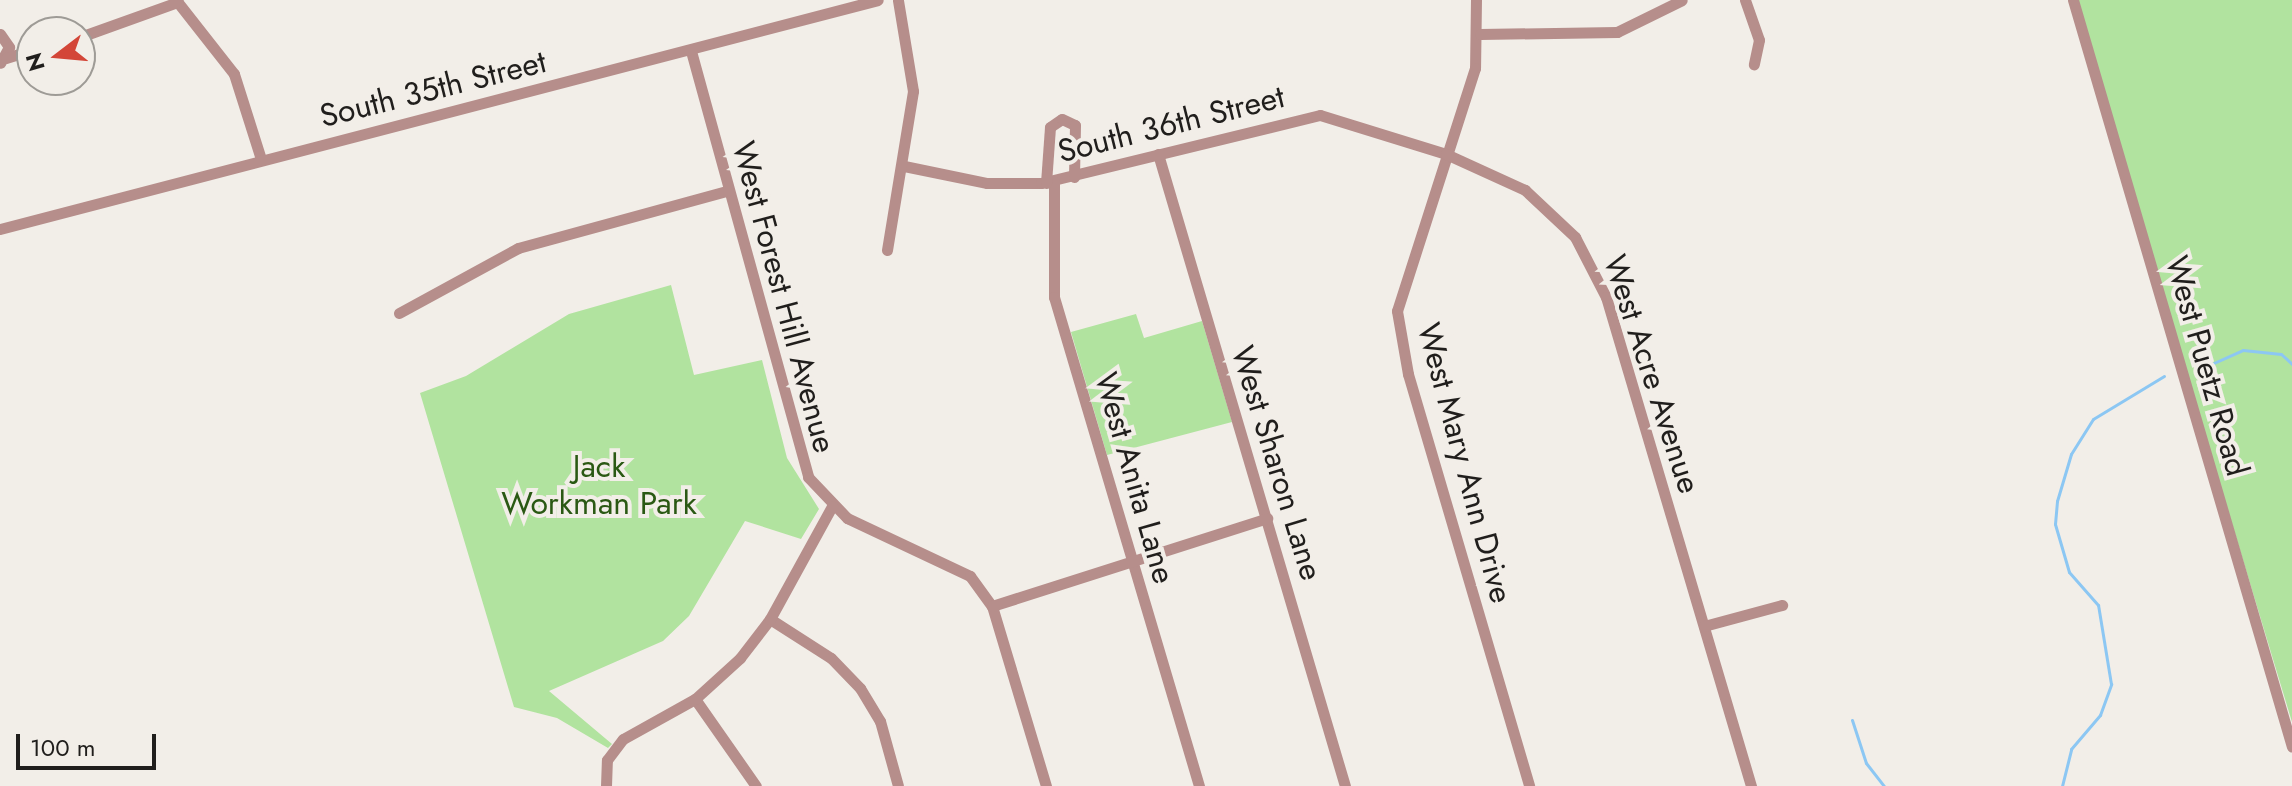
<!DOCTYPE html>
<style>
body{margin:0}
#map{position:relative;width:2292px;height:786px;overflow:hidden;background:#f2eee8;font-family:Jost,sans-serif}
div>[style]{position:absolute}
.green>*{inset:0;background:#b1e39f}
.stream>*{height:3px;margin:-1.5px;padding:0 1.5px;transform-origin:1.5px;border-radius:1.5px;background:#8cc7f3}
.minor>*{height:11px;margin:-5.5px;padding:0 5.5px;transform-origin:5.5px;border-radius:5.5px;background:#b68e8b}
span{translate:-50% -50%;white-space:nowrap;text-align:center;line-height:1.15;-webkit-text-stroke:8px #f2eee8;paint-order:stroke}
.street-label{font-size:32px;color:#201e1c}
.park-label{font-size:32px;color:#2a5913}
.north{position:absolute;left:16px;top:16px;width:80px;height:80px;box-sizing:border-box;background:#f2eee8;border:2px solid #9e9b96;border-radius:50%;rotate:254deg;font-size:22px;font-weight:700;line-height:32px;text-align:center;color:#201e1c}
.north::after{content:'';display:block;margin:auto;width:28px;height:36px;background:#d34638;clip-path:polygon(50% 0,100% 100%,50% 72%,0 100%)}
.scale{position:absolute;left:16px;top:734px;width:140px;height:36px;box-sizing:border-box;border:4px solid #201e1c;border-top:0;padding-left:10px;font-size:24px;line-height:28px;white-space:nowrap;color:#201e1c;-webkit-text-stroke:6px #f2eee8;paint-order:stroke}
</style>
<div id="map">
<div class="green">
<i style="clip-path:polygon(2076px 0,2292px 0,2292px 722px,2171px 322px)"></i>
<i style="clip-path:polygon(671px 285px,694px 375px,762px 360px,787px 458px,819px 509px,801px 539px,745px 521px,689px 616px,663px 641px,549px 691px,612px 744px,608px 748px,557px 718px,514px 707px,420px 393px,466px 376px,569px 314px)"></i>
<i style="clip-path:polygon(1136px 314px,1144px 338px,1202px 321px,1232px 422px,1107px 455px,1071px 332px)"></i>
</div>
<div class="stream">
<i style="left:2207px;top:366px;width:39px;rotate:-24deg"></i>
<i style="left:2243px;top:350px;width:38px;rotate:6deg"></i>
<i style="left:2281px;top:354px;width:15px;rotate:42deg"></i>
<i style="left:1852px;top:720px;width:45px;rotate:72deg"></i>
<i style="left:1866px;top:763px;width:29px;rotate:52deg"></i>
<i style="left:2062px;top:786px;width:38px;rotate:-76deg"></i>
<i style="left:2071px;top:749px;width:45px;rotate:-49.5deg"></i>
<i style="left:2100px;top:715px;width:33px;rotate:-70deg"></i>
<i style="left:2111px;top:684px;width:80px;rotate:-99.3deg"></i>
<i style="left:2098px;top:605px;width:44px;rotate:-131.3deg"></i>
<i style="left:2069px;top:572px;width:50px;rotate:-106.3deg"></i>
<i style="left:2055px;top:524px;width:23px;rotate:-85deg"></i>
<i style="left:2057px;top:501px;width:49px;rotate:-73.4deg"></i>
<i style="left:2071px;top:454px;width:41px;rotate:-57.8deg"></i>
<i style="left:2093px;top:419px;width:83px;rotate:-31.2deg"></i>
</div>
<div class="minor">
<i style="left:176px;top:0;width:94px;rotate:51.9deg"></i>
<i style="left:234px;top:74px;width:89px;rotate:72.4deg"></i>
<i style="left:1476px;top:0;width:68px;rotate:90.8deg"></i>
<i style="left:1475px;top:68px;width:255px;rotate:107.8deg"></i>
<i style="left:1397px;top:311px;width:64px;rotate:80.1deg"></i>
<i style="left:1408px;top:374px;width:429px;rotate:73.6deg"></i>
<i style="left:1745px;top:0;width:42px;rotate:70.7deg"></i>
<i style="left:1759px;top:40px;width:25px;rotate:102deg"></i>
<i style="left:2073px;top:0;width:778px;rotate:73.66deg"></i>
<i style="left:0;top:34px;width:16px;rotate:55deg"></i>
<i style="left:9px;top:47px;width:18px;rotate:119deg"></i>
<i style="left:1480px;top:34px;width:137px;rotate:-0.8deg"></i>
<i style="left:1617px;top:32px;width:72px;rotate:-26.2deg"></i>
<i style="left:80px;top:37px;width:104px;rotate:-19.7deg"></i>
<i style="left:691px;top:51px;width:442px;rotate:74.6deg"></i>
<i style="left:808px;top:477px;width:57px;rotate:46.4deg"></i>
<i style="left:847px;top:518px;width:136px;rotate:25.2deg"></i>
<i style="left:970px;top:576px;width:37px;rotate:54deg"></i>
<i style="left:992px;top:606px;width:188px;rotate:73.3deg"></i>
<i style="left:6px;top:58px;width:27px;rotate:-17deg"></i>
<i style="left:1158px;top:154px;width:659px;rotate:73.52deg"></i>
<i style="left:904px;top:166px;width:85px;rotate:11.6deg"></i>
<i style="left:987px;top:183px;width:54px"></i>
<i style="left:1041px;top:183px;width:287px;rotate:-13.7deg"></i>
<i style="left:1320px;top:115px;width:132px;rotate:17.2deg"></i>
<i style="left:1446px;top:154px;width:87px;rotate:24.5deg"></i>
<i style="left:1525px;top:190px;width:69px;rotate:43.2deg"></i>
<i style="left:1575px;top:237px;width:68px;rotate:62.7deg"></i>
<i style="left:1606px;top:297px;width:510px;rotate:73.48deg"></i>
<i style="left:1054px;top:181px;width:116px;rotate:90deg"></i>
<i style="left:1054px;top:297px;width:510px;rotate:73.48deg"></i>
<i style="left:1046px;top:183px;width:56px;rotate:-85.9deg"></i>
<i style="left:1050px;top:127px;width:14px;rotate:-34deg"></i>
<i style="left:1062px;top:119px;width:14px;rotate:25deg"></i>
<i style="left:1075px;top:125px;width:52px;rotate:91.1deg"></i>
<i style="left:0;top:229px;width:907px;rotate:-14.62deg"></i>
<i style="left:887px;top:250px;width:161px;rotate:-80.7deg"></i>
<i style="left:913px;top:91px;width:92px;rotate:-99.4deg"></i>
<i style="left:399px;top:313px;width:136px;rotate:-28.6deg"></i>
<i style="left:518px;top:248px;width:217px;rotate:-15.3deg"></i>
<i style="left:992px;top:606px;width:289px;rotate:-17.7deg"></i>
<i style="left:770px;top:619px;width:72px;rotate:32.6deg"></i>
<i style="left:831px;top:658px;width:42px;rotate:46deg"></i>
<i style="left:860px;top:688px;width:39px;rotate:59deg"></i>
<i style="left:880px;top:721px;width:67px;rotate:74.5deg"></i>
<i style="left:1704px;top:626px;width:81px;rotate:-15.1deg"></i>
<i style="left:695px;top:699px;width:106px;rotate:55deg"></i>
<i style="left:606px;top:786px;width:26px;rotate:-88deg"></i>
<i style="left:607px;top:760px;width:26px;rotate:-53deg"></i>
<i style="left:623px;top:739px;width:82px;rotate:-29.1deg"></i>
<i style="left:695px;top:699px;width:61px;rotate:-42.3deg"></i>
<i style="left:740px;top:658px;width:49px;rotate:-52.4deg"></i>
<i style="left:770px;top:619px;width:129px;rotate:-61.2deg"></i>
</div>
<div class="street-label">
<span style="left:433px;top:89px;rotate:-14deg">South 35th Street</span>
<span style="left:1171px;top:124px;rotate:-14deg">South 36th Street</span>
<span style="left:784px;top:297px;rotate:75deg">West Forest Hill Avenue</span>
<span style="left:2207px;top:366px;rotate:74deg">West Puetz Road</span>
<span style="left:1652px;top:374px;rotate:72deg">West Acre Avenue</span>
<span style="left:1277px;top:463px;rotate:73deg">West Sharon Lane</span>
<span style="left:1465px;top:463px;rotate:75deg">West Mary Ann Drive</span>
<span style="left:1135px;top:478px;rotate:74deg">West Anita Lane</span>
</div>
<div class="park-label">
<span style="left:599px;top:485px">Jack<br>Workman Park</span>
</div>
<div class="north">N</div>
<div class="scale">100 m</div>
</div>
